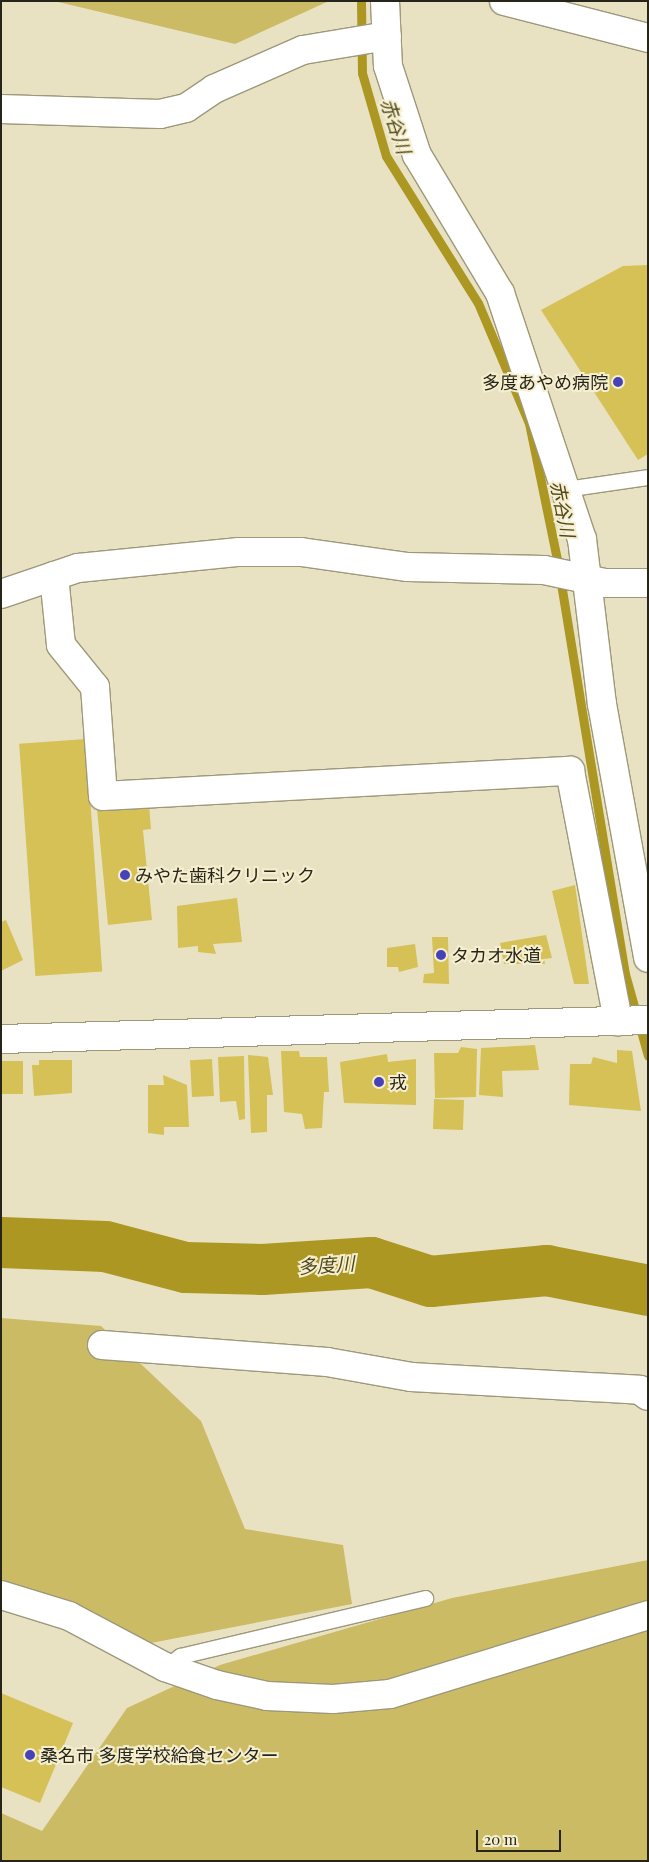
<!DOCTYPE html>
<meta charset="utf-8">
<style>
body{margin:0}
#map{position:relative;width:649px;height:1862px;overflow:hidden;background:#e8e2c3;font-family:"Playfair Display","Noto Sans JP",serif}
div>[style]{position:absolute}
.green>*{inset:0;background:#cbbb64}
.stream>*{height:9px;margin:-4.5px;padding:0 4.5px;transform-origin:4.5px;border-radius:4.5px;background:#ab9722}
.river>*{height:51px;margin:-25.5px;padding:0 25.5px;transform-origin:25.5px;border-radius:25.5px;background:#ab9722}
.building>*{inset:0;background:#d5c156;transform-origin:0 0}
.roads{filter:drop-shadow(1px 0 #9d987a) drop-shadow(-1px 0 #9d987a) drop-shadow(0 1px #9d987a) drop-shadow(0 -1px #9d987a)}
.service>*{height:15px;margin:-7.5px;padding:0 7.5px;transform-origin:7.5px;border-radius:7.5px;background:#fff}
.minor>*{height:28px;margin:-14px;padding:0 14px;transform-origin:14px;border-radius:14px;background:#fff}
.dots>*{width:14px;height:14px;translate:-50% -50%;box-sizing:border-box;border:2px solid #f5efcf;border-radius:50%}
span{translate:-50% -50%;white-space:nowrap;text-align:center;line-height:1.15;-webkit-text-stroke:4px #f5efcf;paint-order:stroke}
.poi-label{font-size:18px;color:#272519}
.right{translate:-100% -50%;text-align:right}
.left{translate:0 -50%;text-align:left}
.water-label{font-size:19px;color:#4f461a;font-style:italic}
.frame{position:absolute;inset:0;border:2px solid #272519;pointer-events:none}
.scale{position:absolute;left:476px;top:1830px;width:85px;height:22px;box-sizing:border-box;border:2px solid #272519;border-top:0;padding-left:6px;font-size:15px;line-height:18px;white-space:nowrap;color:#272519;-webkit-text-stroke:4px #f5efcf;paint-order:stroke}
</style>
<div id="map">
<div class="green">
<i style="clip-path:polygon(54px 1px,329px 1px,235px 44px)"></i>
<i style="clip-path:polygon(1px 1318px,101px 1326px,201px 1421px,245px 1529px,343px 1545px,352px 1604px,151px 1643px,1px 1588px)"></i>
<i style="clip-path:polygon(648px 1560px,648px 1861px,1px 1861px,1px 1813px,42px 1831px,127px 1708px,220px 1665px,452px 1598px)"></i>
</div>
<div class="stream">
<i style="left:361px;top:1px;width:72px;rotate:89.2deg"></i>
<i style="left:362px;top:73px;width:86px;rotate:73.9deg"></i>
<i style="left:386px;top:156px;width:173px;rotate:58deg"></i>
<i style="left:478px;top:303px;width:130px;rotate:67deg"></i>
<i style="left:529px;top:423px;width:139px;rotate:78.4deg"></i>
<i style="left:557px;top:559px;width:421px;rotate:80.7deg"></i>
<i style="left:625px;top:974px;width:85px;rotate:74.3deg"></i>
</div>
<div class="river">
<i style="left:1px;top:1242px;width:104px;rotate:2.2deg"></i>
<i style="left:105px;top:1246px;width:83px;rotate:14.7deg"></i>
<i style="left:185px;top:1267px;width:77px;rotate:1.5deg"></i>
<i style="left:262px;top:1269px;width:109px;rotate:-3.7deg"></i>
<i style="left:371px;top:1262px;width:62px;rotate:17.9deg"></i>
<i style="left:430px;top:1281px;width:117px;rotate:-5.4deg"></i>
<i style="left:546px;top:1270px;width:104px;rotate:11.1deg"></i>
</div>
<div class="building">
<i style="clip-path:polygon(648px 265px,648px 454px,638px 460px,541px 310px,623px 266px)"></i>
<i style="left:86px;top:739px;width:233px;height:67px;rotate:86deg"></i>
<i style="clip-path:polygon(149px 804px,151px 829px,143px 830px,152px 920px,108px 925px,97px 809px)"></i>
<i style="clip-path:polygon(575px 885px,589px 984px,574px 984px,552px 891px)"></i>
<i style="clip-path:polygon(237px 898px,242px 942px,213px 944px,216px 954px,198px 952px,198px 946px,178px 948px,177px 906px)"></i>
<i style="clip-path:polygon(6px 920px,23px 960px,1px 971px,1px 922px)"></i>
<i style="clip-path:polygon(546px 935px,552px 958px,544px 959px,545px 964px,504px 964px,500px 943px)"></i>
<i style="clip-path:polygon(432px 937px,448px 937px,449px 984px,423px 983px,424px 974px,434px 973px)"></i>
<i style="clip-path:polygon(415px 944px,418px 967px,399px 972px,398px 967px,387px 967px,387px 948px)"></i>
<i style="clip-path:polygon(535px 1045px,539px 1070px,502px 1071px,503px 1097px,479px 1095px,481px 1048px)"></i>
<i style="clip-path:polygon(461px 1047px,477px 1049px,476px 1097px,435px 1098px,434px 1053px,458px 1053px)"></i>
<i style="clip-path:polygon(617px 1050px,632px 1051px,641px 1111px,569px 1105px,570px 1064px,591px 1064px,593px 1057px,617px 1063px)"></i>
<i style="clip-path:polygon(281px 1051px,299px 1051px,300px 1057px,327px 1057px,329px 1092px,324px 1092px,322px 1128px,305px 1129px,302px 1114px,284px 1112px)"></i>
<i style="clip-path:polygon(387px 1054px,388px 1062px,416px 1059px,416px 1105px,344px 1103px,340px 1062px)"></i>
<i style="clip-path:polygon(248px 1055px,268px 1057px,273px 1095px,267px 1095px,267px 1132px,251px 1133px)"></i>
<i style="clip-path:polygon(244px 1056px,245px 1119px,239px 1120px,236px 1101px,220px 1102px,218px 1057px)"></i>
<i style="left:212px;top:1059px;width:37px;height:22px;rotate:87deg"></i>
<i style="clip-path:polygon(39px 1060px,72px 1060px,72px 1093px,34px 1096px,32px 1065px,39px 1065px)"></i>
<i style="left:1px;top:1061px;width:22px;height:33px"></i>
<i style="clip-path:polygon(163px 1075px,187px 1085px,189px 1127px,164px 1127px,164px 1135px,148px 1133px,148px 1085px,164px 1085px)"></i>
<i style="left:464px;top:1100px;width:30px;height:30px;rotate:92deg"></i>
<i style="clip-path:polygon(1px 1693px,73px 1723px,40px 1803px,1px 1787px)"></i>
</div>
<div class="roads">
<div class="service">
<i style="left:565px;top:489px;width:84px;rotate:-8.2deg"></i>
<i style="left:165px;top:1667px;width:19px;rotate:-36deg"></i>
<i style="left:180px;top:1656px;width:252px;rotate:-13.3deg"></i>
</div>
<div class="minor">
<i style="left:385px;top:1px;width:65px;rotate:87.4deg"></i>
<i style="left:388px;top:66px;width:94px;rotate:72deg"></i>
<i style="left:417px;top:155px;width:161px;rotate:59deg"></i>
<i style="left:500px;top:293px;width:259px;rotate:71.6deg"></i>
<i style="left:582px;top:539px;width:166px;rotate:83.1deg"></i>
<i style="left:602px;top:704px;width:258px;rotate:79.7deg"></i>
<i style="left:504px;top:1px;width:149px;rotate:14.4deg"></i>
<i style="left:1px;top:109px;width:159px;rotate:1.8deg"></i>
<i style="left:160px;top:114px;width:27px;rotate:-13deg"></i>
<i style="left:186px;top:108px;width:34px;rotate:-34deg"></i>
<i style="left:214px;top:89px;width:97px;rotate:-23.7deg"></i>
<i style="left:303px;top:50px;width:85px;rotate:-9.5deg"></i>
<i style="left:54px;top:576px;width:69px;rotate:84.2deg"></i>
<i style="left:61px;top:645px;width:54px;rotate:51deg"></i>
<i style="left:95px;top:687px;width:109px;rotate:85.8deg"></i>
<i style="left:103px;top:796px;width:468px;rotate:-3.1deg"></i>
<i style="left:570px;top:771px;width:255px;rotate:79.1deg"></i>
<i style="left:1px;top:594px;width:81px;rotate:-18.7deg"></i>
<i style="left:78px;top:568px;width:162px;rotate:-5.7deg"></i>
<i style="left:239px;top:552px;width:62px"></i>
<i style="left:301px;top:552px;width:108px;rotate:8deg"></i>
<i style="left:408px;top:567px;width:136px;rotate:1.3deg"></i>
<i style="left:544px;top:570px;width:62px;rotate:12deg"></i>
<i style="left:605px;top:583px;width:43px"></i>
<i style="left:1px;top:1039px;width:647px;rotate:-1.68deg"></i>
<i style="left:102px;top:1345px;width:226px;rotate:4.3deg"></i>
<i style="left:327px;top:1362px;width:85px;rotate:10.1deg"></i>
<i style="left:411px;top:1377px;width:229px;rotate:3.2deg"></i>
<i style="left:640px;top:1390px;width:10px;rotate:37deg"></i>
<i style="left:1px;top:1595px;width:71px;rotate:17.2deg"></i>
<i style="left:69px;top:1616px;width:109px;rotate:28deg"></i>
<i style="left:165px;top:1667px;width:55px;rotate:19.1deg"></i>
<i style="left:217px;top:1685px;width:51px;rotate:12.4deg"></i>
<i style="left:267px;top:1696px;width:66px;rotate:2.6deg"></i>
<i style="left:333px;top:1699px;width:57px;rotate:-5deg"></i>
<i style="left:390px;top:1694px;width:270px;rotate:-17deg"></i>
</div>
</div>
<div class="dots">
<i style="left:618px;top:382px;background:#4842b8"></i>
<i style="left:125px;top:875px;background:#4842b8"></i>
<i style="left:441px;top:955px;background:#4842b8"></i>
<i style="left:379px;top:1082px;background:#4842b8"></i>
<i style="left:30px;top:1755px;background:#4842b8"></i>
</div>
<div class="poi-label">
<span class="right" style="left:608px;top:382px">多度あやめ病院</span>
<span class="left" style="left:135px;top:875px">みやた歯科クリニック</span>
<span class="left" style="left:451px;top:955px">タカオ水道</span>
<span class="left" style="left:389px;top:1082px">戎</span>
<span class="left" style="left:40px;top:1755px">桑名市 多度学校給食センター</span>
</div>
<div class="water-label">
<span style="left:396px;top:126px;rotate:72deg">赤谷川</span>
<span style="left:563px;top:509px;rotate:79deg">赤谷川</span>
<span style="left:326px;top:1265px;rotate:-4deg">多度川</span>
</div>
<div class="frame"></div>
<div class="scale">20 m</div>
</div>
